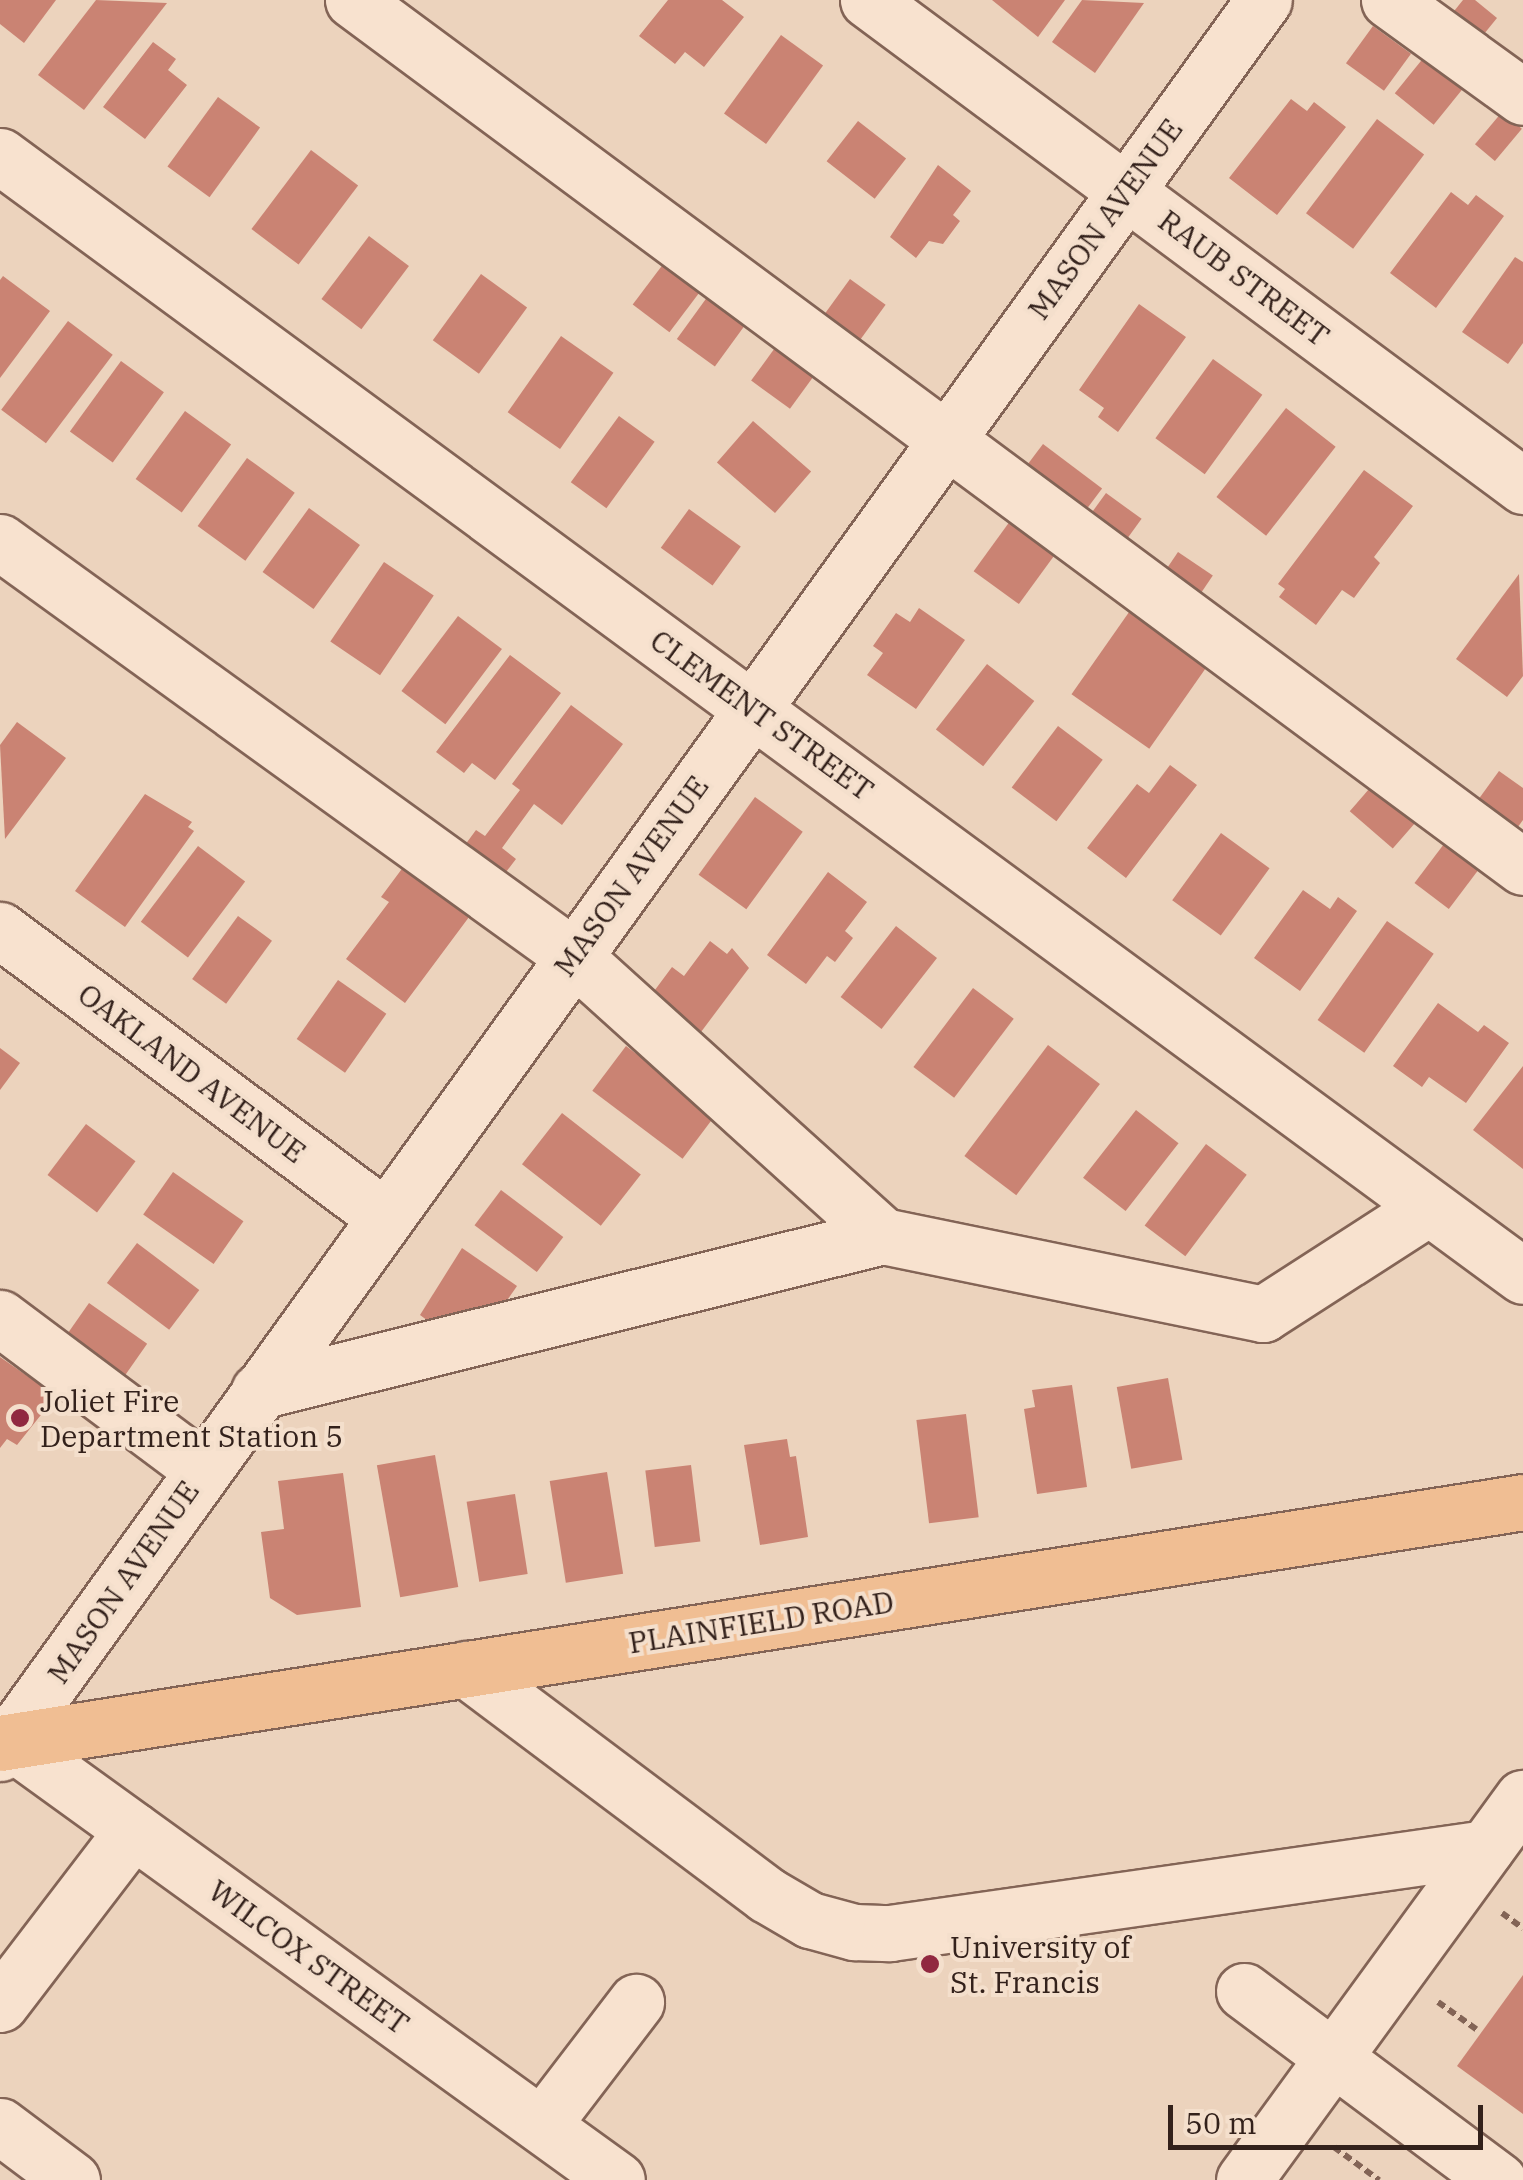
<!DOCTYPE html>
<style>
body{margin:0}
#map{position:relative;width:1523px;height:2180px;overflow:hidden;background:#ecd3bd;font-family:"IBM Plex Serif",serif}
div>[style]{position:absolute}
.building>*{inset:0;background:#ca8373;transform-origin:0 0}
.path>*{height:6px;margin-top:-3px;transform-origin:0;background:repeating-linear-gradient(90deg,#836456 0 8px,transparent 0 13px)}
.roads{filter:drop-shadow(2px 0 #836456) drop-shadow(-2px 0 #836456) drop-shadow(0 2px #836456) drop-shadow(0 -2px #836456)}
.minor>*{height:55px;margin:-27.5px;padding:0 27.5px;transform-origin:27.5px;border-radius:27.5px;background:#f8e2cf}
.major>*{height:55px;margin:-27.5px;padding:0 27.5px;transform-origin:27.5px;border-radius:27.5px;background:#f0be93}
.dots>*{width:28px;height:28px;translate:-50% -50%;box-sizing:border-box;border:5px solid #f4dfcc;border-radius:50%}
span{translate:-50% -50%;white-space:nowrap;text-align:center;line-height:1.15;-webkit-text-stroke:8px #f4dfcc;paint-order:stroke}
.street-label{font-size:30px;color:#33211b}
.poi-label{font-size:30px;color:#33211b}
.left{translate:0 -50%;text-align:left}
.scale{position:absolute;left:1168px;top:2105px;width:315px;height:45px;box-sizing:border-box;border:5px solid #33211b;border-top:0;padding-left:12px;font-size:30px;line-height:35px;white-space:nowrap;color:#33211b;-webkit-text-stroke:8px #f4dfcc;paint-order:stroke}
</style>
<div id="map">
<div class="building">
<i style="clip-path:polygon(0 0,56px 0,24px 43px,0 24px)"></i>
<i style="clip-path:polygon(96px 0,167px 3px,84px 110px,38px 75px)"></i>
<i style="clip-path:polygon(668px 0,722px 0,744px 17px,704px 67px,685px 52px,675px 64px,639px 36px)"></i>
<i style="clip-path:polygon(992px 0,1065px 0,1038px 37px)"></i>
<i style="clip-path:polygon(1082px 0,1144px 3px,1095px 73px,1052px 42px)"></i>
<i style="clip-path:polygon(1463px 0,1475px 0,1497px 18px,1471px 50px,1442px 26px)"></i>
<i style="left:1373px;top:26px;width:47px;height:46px;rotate:36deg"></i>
<i style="left:781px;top:35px;width:52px;height:97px;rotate:36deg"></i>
<i style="clip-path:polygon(153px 42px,176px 59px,168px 70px,187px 85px,145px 139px,103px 107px)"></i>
<i style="left:1425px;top:56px;width:50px;height:48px;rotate:39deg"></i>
<i style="left:218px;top:97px;width:52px;height:86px;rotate:36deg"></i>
<i style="clip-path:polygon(1291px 99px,1307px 111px,1314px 102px,1346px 127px,1277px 215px,1229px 178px)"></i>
<i style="left:1502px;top:112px;width:26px;height:42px;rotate:40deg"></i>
<i style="left:1377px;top:119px;width:59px;height:118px;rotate:37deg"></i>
<i style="left:858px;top:121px;width:61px;height:51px;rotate:38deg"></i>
<i style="left:311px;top:150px;width:59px;height:99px;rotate:37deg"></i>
<i style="clip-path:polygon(938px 165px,971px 191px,953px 215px,960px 221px,943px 244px,929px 241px,916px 258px,890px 237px)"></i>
<i style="clip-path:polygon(1451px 192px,1468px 205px,1476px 195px,1504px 216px,1436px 308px,1390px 273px)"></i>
<i style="left:369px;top:236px;width:50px;height:79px;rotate:37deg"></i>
<i style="clip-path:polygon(1515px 257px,1523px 262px,1523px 343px,1508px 364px,1462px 332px)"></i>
<i style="left:664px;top:263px;width:46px;height:52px;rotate:37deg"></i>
<i style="left:481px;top:274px;width:57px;height:82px;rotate:36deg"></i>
<i style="clip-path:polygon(3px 276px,50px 311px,0 378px,0 280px)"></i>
<i style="left:850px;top:279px;width:44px;height:49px;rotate:36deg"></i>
<i style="left:708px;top:296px;width:47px;height:53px;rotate:36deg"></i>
<i style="clip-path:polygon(1139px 304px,1186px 337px,1118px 432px,1098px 417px,1104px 408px,1079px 390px)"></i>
<i style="left:68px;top:321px;width:56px;height:111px;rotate:37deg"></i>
<i style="left:561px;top:336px;width:64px;height:93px;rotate:35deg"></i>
<i style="left:777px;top:345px;width:48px;height:44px;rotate:36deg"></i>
<i style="left:1213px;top:359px;width:61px;height:98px;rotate:36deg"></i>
<i style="left:121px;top:361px;width:53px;height:87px;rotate:36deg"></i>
<i style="left:1286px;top:408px;width:63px;height:113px;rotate:38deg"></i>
<i style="left:185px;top:411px;width:57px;height:84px;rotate:36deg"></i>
<i style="left:619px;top:416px;width:44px;height:82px;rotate:36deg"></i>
<i style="left:753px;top:421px;width:77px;height:55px;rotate:41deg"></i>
<i style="left:1043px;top:444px;width:74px;height:47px;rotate:37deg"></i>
<i style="left:247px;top:458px;width:59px;height:84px;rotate:36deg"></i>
<i style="clip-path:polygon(1364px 470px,1413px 506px,1374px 557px,1380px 563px,1354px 598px,1342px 590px,1316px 625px,1279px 597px,1285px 589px,1278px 584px)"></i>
<i style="left:1106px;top:493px;width:44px;height:41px;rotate:36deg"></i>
<i style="left:309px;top:508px;width:63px;height:79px;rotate:36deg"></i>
<i style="left:689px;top:509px;width:64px;height:48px;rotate:36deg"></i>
<i style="left:1013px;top:517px;width:56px;height:67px;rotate:36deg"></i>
<i style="left:1178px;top:552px;width:42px;height:39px;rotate:34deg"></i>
<i style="left:384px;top:562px;width:60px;height:96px;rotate:34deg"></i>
<i style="clip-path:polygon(1519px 574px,1523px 676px,1507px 697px,1456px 659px)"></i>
<i style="left:1134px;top:605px;width:95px;height:109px;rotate:35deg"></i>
<i style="clip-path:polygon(919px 608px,965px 640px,916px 709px,867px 675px,883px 653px,873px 646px,896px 613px,910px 622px)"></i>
<i style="left:458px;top:616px;width:55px;height:94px;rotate:37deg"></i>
<i style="clip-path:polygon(510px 655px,561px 693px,495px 780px,472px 763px,464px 773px,436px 752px)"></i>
<i style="left:987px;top:664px;width:60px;height:83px;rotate:38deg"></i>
<i style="clip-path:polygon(571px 705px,623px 744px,562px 825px,534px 804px,502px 848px,516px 859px,490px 893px,451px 864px,476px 830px,485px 836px,520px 790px,512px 784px)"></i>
<i style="clip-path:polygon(17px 722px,66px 758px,5px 839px,0 745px)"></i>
<i style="left:1058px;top:726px;width:56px;height:77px;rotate:37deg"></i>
<i style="clip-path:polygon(1170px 765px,1197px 785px,1126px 878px,1087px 848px,1137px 784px,1149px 793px)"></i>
<i style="clip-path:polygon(1499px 771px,1523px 788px,1523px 820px,1509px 839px,1470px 811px)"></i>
<i style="left:1376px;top:781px;width:57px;height:40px;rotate:41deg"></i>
<i style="clip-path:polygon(145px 794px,192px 822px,188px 827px,194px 831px,125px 927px,75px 891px)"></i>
<i style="left:755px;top:797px;width:59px;height:96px;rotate:36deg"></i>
<i style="left:1221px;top:833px;width:60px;height:83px;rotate:36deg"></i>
<i style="left:1450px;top:836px;width:43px;height:59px;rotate:37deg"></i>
<i style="left:198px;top:846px;width:59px;height:95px;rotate:37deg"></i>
<i style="clip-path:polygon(404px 866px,472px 913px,405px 1003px,346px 959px,389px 902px,381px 897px)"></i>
<i style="clip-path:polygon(828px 872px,867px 902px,845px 931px,853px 938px,835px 962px,827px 956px,806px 984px,767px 955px)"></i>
<i style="clip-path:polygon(1303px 890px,1330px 909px,1338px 897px,1357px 911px,1300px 991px,1254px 958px)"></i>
<i style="left:238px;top:916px;width:42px;height:78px;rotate:36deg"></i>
<i style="left:1387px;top:921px;width:57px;height:121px;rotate:35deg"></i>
<i style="left:896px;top:926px;width:52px;height:90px;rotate:38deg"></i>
<i style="clip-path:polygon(710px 941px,727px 954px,732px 948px,749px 968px,698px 1036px,649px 998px,672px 967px,684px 976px)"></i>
<i style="left:338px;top:980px;width:59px;height:72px;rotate:35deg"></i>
<i style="left:973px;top:988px;width:51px;height:99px;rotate:37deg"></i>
<i style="clip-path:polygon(1438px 1003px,1478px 1032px,1484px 1025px,1509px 1043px,1466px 1103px,1429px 1077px,1422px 1087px,1393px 1066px)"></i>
<i style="left:1048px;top:1045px;width:65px;height:139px;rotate:37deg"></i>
<i style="left:626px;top:1046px;width:113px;height:56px;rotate:37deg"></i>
<i style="clip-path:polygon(0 1048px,20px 1063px,0 1090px)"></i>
<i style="clip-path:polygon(1523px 1066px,1523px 1169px,1473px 1130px)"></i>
<i style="left:1136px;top:1110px;width:54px;height:86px;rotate:38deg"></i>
<i style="left:562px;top:1113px;width:100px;height:65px;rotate:38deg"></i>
<i style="left:86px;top:1124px;width:62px;height:64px;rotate:37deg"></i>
<i style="left:1206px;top:1144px;width:51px;height:102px;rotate:37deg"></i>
<i style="left:173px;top:1172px;width:86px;height:52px;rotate:35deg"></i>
<i style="left:501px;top:1190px;width:78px;height:44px;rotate:37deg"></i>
<i style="left:137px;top:1243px;width:78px;height:50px;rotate:37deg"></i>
<i style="clip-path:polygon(462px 1248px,517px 1286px,485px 1332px,443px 1332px,420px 1315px)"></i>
<i style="left:89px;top:1303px;width:71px;height:58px;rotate:35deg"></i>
<i style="clip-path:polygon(0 1357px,56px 1396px,17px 1445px,7px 1439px,0 1448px)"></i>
<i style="left:1168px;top:1378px;width:83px;height:52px;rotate:80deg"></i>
<i style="clip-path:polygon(1072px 1385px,1087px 1487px,1037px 1494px,1024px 1409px,1035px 1407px,1032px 1390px)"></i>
<i style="left:966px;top:1414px;width:104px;height:50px;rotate:83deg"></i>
<i style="clip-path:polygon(787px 1439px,790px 1457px,796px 1456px,808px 1537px,760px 1545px,744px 1445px)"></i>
<i style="left:435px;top:1455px;width:134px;height:59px;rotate:80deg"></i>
<i style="left:691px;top:1465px;width:77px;height:46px;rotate:83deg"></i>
<i style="left:607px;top:1472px;width:103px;height:58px;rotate:81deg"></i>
<i style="clip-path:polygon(343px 1473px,361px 1607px,297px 1615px,270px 1598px,261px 1532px,284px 1529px,278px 1481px)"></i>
<i style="left:515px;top:1494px;width:81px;height:49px;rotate:81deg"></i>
<i style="clip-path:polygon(1523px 1975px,1523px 2114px,1457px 2066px)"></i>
</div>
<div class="path">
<i style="left:1502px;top:1913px;width:26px;rotate:36deg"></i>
<i style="left:1438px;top:2002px;width:47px;rotate:35.4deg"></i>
<i style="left:1334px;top:2147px;width:56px;rotate:36.3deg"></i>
</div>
<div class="roads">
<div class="minor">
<i style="left:353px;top:0;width:1456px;rotate:36.54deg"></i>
<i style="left:868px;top:0;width:816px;rotate:36.57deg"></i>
<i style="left:1389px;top:0;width:165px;rotate:35.9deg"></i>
<i style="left:0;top:156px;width:1890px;rotate:36.33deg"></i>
<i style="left:0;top:542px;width:707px;rotate:35.85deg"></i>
<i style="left:573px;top:956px;width:418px;rotate:42.1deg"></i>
<i style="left:883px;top:1236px;width:643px;rotate:166.05deg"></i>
<i style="left:0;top:930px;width:479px;rotate:36.7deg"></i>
<i style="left:883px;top:1236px;width:388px;rotate:11.6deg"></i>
<i style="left:1263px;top:1314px;width:197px;rotate:-32.8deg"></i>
<i style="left:0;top:1318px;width:254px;rotate:36.8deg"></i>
<i style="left:466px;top:1669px;width:376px;rotate:36.9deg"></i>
<i style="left:767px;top:1895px;width:50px;rotate:30.2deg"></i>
<i style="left:810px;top:1920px;width:46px;rotate:15.3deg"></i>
<i style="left:854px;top:1932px;width:36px;rotate:2deg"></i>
<i style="left:890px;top:1933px;width:602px;rotate:-8.12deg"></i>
<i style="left:0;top:1734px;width:761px;rotate:35.86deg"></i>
<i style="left:0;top:1753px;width:2161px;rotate:-54.21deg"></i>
<i style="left:1244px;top:1991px;width:317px;rotate:36.7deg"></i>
<i style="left:0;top:2004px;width:219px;rotate:-52.6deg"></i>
<i style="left:542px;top:2125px;width:155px;rotate:-52.6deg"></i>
<i style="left:0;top:2126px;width:90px;rotate:36.9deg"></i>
<i style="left:1244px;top:2180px;width:473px;rotate:-53.9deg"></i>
</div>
<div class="major">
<i style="left:0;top:1743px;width:1542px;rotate:-8.99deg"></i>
</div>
</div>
<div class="dots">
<i style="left:20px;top:1418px;background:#912840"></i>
<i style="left:930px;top:1964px;background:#912840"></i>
</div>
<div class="street-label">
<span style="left:1105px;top:219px;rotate:-54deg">MASON AVENUE</span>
<span style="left:1244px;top:278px;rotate:37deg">RAUB STREET</span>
<span style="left:762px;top:715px;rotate:36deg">CLEMENT STREET</span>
<span style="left:631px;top:876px;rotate:-54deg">MASON AVENUE</span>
<span style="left:192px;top:1073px;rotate:37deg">OAKLAND AVENUE</span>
<span style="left:123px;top:1582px;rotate:-55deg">MASON AVENUE</span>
<span style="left:761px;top:1622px;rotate:-9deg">PLAINFIELD ROAD</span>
<span style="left:309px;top:1957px;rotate:36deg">WILCOX STREET</span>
</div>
<div class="poi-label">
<span class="left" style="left:40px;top:1418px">Joliet Fire<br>Department Station 5</span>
<span class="left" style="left:950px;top:1964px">University of<br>St. Francis</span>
</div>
<div class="scale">50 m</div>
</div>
